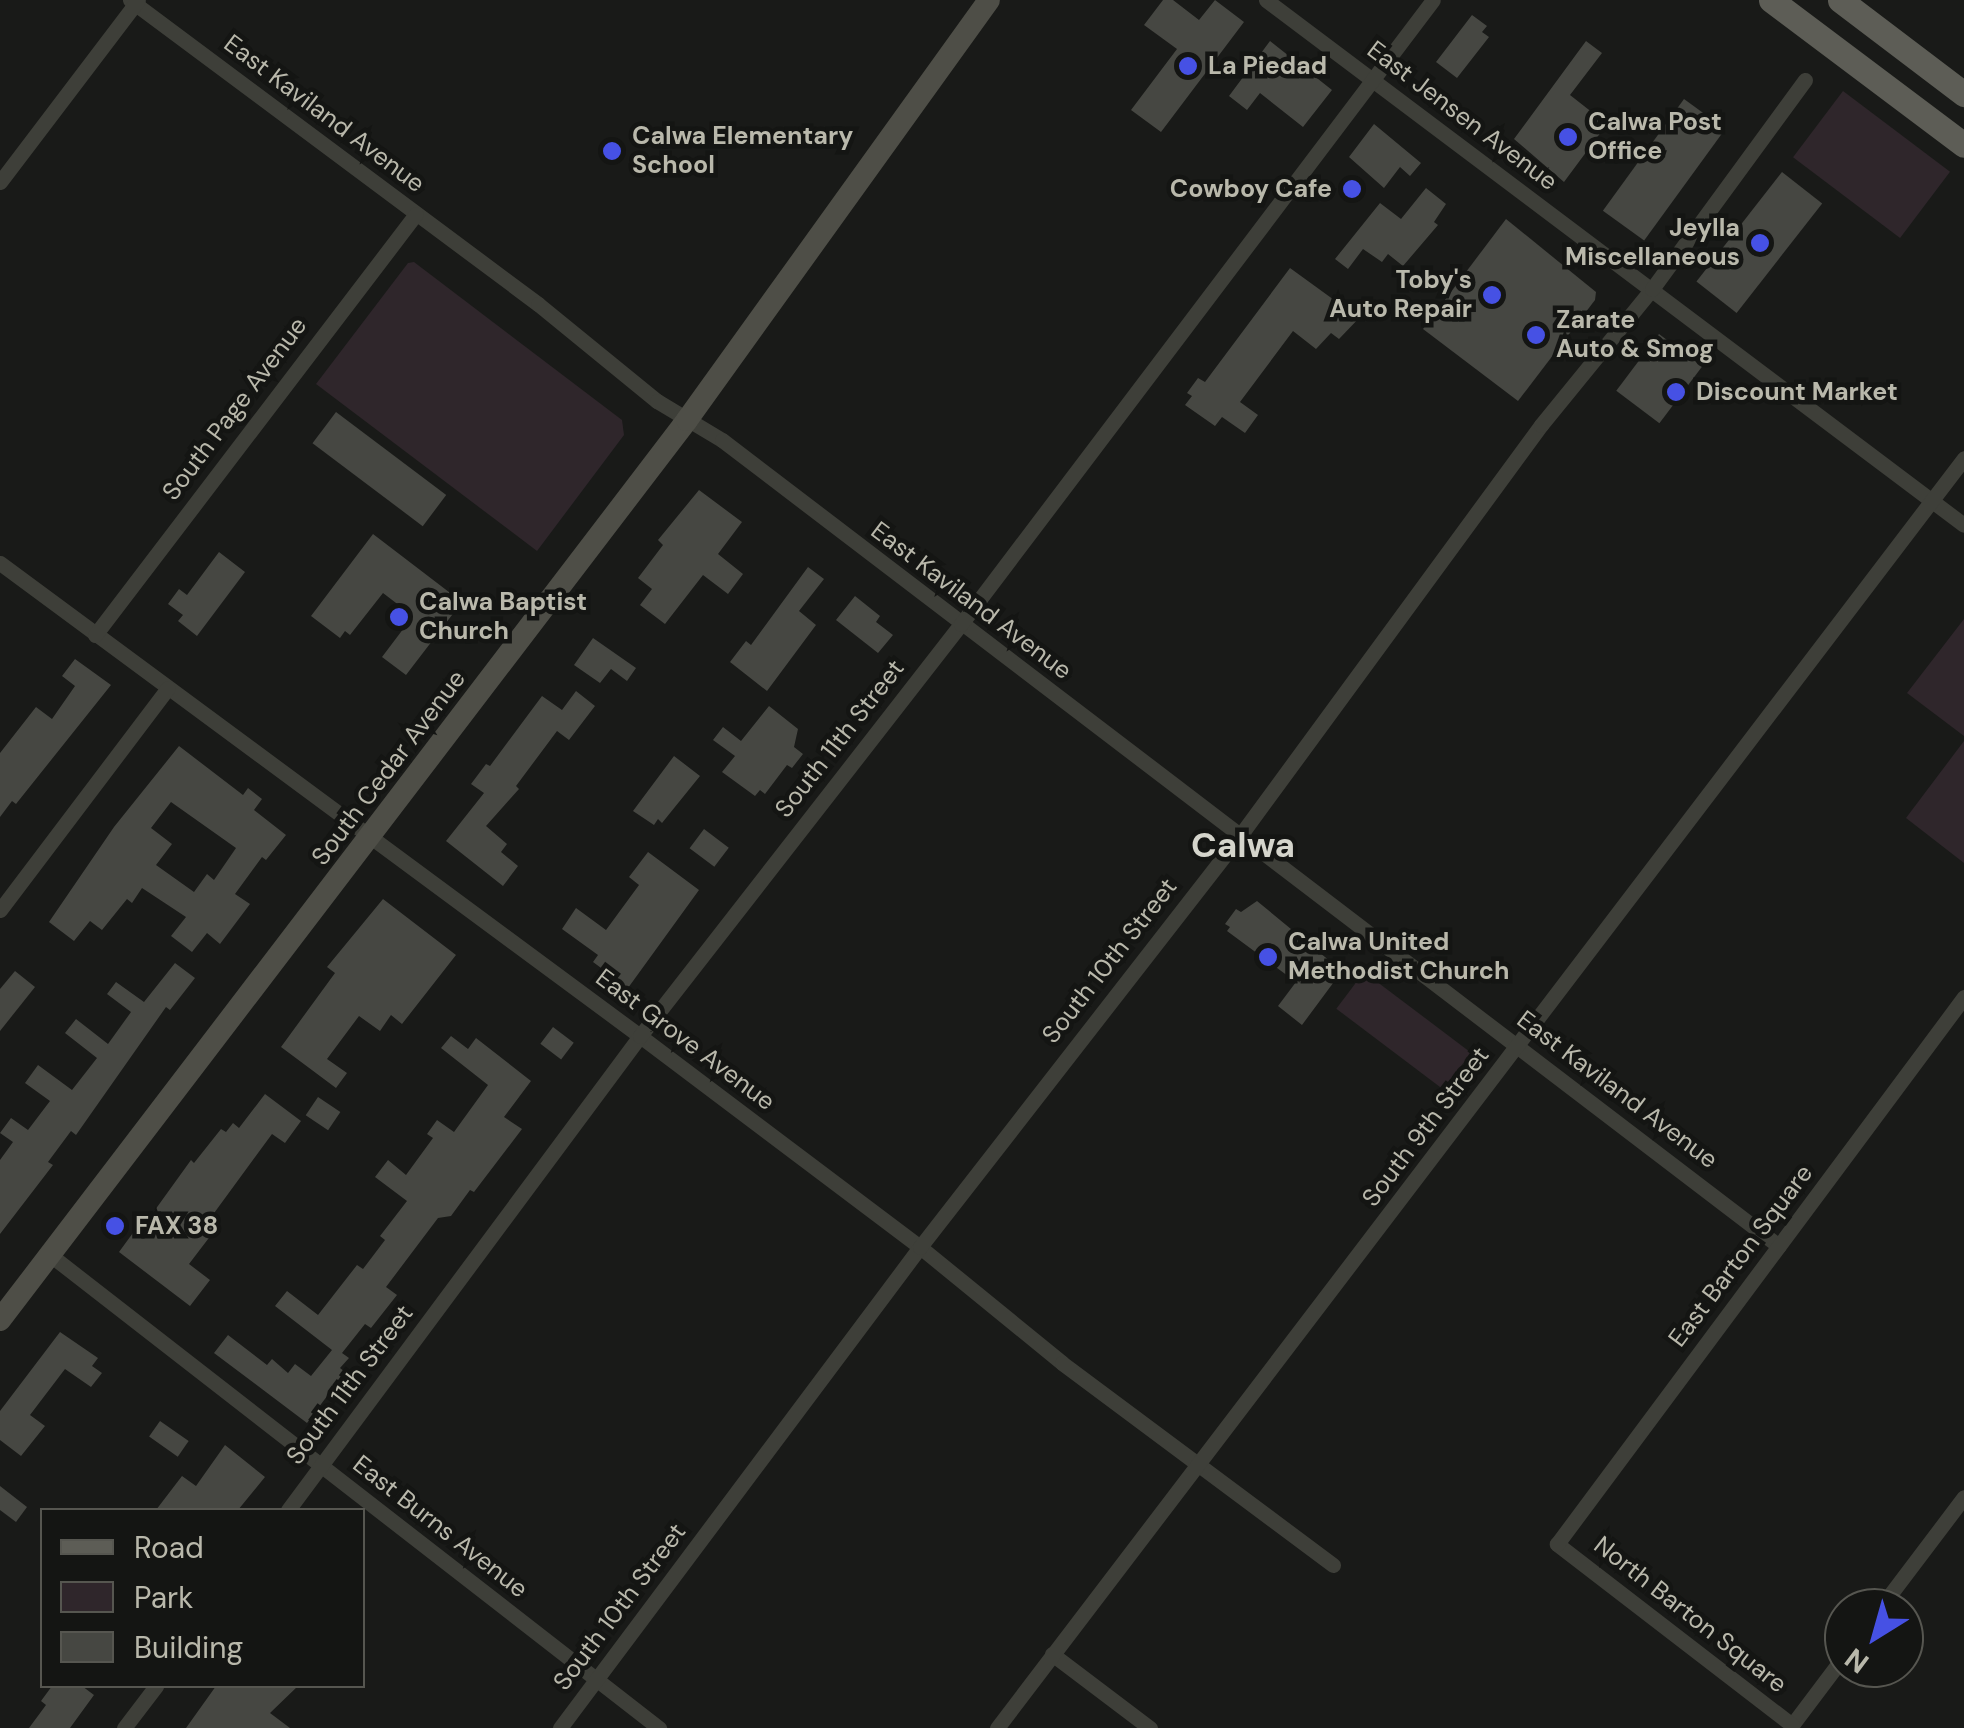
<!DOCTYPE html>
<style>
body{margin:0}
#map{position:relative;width:1964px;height:1728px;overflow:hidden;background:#191a18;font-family:"DM Sans",sans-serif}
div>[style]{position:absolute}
.green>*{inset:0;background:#2f262b;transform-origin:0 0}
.building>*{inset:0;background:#464742;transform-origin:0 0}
.minor>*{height:15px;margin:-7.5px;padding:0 7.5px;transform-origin:7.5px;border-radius:7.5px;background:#3e3f39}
.secondary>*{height:22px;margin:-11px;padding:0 11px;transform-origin:11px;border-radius:11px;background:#4e4e47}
.primary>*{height:25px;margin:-12.5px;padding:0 12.5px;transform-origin:12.5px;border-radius:12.5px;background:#5d5d56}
.dots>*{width:28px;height:28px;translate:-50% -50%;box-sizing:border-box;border:5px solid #141513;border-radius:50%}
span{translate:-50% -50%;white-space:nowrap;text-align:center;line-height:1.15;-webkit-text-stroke:9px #141513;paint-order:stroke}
.poi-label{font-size:25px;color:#b9b8ab;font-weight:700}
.left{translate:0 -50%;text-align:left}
.right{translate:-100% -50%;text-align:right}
.street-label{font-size:25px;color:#b9b8ab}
.district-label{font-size:35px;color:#d5d5cc;font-weight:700}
.legend{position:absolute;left:40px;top:1508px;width:325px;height:180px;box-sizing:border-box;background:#141513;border:2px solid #565650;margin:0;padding:12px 18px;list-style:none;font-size:30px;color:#b9b8ab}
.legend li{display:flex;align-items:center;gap:20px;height:50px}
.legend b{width:50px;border:2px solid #565650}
.north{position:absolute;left:1824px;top:1588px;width:100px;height:100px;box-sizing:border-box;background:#141513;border:2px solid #565650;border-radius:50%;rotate:217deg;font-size:28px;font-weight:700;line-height:40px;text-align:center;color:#b9b8ab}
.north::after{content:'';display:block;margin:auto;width:35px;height:45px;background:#4651e4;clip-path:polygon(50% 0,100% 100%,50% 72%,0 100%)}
</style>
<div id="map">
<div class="green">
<i style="left:1843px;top:91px;width:134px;height:83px;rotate:37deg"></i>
<i style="clip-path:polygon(414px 262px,622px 420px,624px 435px,537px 551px,316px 384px,408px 263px)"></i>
<i style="clip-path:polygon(1964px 619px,1964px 736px,1907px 693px)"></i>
<i style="clip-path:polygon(1964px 741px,1964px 863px,1906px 818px)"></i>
<i style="left:1364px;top:972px;width:134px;height:46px;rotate:37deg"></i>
</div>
<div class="building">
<i style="clip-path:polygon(1163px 0,1173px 0,1199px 20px,1215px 0,1244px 22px,1161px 132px,1131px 110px,1177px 49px,1144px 25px)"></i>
<i style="clip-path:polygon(1472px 15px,1487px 26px,1482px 32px,1489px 37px,1457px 78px,1436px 62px)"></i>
<i style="clip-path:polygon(1270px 41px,1332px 90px,1303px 127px,1260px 93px,1247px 110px,1229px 96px)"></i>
<i style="clip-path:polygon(1586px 41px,1602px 53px,1570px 95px,1607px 124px,1564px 182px,1514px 139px)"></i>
<i style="left:1684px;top:99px;width:51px;height:138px;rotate:36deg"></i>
<i style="clip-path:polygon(1374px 124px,1421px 163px,1410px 176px,1400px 167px,1384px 188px,1349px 157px)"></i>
<i style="left:1782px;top:172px;width:51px;height:139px;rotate:38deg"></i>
<i style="clip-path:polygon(1426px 188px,1446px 204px,1434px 222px,1438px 225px,1403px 266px,1388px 254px,1382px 262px,1363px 249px,1348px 269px,1335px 259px,1380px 203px,1401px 219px)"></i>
<i style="clip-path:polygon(1506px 219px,1596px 292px,1595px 300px,1518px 401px,1423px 329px)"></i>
<i style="clip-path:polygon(1290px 268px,1341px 305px,1344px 300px,1363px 314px,1339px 339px,1331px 333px,1316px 349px,1293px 331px,1240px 402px,1258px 415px,1245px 433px,1222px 417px,1215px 426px,1185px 405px,1192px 396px,1187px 393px,1198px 378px,1205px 382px)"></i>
<i style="left:1659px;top:334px;width:54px;height:71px;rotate:37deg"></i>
<i style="left:336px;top:412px;width:138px;height:39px;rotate:37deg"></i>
<i style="clip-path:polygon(699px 490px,742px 522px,718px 554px,743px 574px,728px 594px,703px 575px,665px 624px,640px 605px,652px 589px,638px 578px,663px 545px,658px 540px)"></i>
<i style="clip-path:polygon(373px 534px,462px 602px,406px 675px,382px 657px,413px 616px,383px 593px,350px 635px,345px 631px,340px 638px,311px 616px)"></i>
<i style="clip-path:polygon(219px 552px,245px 572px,197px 636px,178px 621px,183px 615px,168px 604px,179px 589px,187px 595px)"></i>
<i style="clip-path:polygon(808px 567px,824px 579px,799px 611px,816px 625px,767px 691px,730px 662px,746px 641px,751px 645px)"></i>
<i style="clip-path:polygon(855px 596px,880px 616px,876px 622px,893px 635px,878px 653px,836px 620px)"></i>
<i style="clip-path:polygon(593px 638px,636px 668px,627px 681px,611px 669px,600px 683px,574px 665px)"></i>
<i style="clip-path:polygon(75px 659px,111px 685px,16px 804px,12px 801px,0 817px,0 753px,36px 707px,52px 719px,75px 686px,62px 676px)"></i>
<i style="clip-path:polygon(576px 691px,595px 706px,569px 740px,557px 731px,516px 786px,519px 789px,486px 826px,507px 844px,501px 852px,518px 866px,503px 886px,446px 841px,484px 793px,471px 784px,486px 764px,490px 766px,542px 696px,562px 710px)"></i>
<i style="clip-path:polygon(769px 706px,798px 729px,794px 747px,803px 754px,792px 768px,787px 765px,765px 794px,760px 790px,755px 796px,722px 772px,735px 756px,713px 740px,723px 727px,741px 741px)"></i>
<i style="clip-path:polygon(evenodd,179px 746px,243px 795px,248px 788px,262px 799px,254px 810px,286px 835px,266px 860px,262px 857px,235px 894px,250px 904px,220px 944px,207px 933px,192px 952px,171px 936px,186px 917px,142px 888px,132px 903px,127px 899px,102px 930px,90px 921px,74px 941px,49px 922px,114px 827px,179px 746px,171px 802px,236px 848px,214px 880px,207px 874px,194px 892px,156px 865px,172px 844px,151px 828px,171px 802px)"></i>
<i style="clip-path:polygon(674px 756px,700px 776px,662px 823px,658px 819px,654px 825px,633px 811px)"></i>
<i style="left:704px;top:829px;width:31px;height:24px;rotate:37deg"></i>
<i style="clip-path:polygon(648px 852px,699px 890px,628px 988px,593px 962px,598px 955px,562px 929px,576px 908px,606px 930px,639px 885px,629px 877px)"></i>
<i style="clip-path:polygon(383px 899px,456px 955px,402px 1024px,391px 1015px,380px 1031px,359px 1016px,327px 1059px,347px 1073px,336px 1088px,281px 1047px,335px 973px,327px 967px)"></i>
<i style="clip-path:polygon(1257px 901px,1342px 971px,1302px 1025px,1278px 1006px,1296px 982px,1227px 931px,1230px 927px,1225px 924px,1236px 909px,1241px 912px)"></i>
<i style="clip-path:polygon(175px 963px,195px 978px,170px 1010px,166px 1007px,76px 1135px,71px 1131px,48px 1162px,53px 1165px,0 1234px,0 1160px,13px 1142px,0 1133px,11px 1118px,28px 1130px,50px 1101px,25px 1083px,38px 1065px,72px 1090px,97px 1058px,65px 1033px,76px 1019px,108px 1044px,131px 1012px,107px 994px,116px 982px,144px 1002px)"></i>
<i style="clip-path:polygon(15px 971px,35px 987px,0 1031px,0 989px)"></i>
<i style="left:553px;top:1027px;width:26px;height:21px;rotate:37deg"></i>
<i style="clip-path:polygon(451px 1036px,468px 1049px,476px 1038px,531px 1081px,504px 1117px,522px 1129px,474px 1192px,470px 1190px,451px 1216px,438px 1218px,386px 1287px,397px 1295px,371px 1328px,365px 1324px,342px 1353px,349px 1358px,340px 1368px,345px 1372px,307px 1423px,214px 1353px,228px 1335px,267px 1365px,272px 1359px,288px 1373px,295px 1364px,311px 1376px,332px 1350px,275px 1306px,287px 1291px,318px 1315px,357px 1265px,363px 1269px,385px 1240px,380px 1236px,407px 1201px,375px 1177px,388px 1160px,406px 1175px,433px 1138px,427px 1134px,437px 1120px,454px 1132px,488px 1085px,441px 1048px)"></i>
<i style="clip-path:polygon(265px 1094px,301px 1121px,285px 1143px,272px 1134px,209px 1220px,218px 1226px,189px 1264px,210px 1280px,190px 1306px,119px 1252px,138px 1226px,142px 1228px,191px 1160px,194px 1163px,221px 1129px,226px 1132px,233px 1123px,239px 1128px)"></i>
<i style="left:318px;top:1097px;width:27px;height:22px;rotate:34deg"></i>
<i style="clip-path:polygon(60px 1332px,98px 1358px,92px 1366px,102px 1373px,91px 1387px,65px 1369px,30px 1415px,45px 1426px,21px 1456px,0 1440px,0 1411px)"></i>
<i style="left:160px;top:1421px;width:35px;height:19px;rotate:35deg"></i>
<i style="clip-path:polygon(225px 1445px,265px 1477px,238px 1510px,156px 1510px,182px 1476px,196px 1486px)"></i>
<i style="clip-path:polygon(0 1486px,27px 1507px,16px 1522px,0 1510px)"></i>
<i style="clip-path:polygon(52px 1686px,82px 1686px,94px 1695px,70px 1728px,29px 1728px,46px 1705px,41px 1701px)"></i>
<i style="clip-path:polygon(216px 1686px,298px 1686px,270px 1713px,290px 1728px,186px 1728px)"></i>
</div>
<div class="minor">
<i style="left:130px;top:0;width:509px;rotate:36.69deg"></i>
<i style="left:538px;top:304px;width:154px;rotate:39.2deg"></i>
<i style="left:657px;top:401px;width:76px;rotate:31deg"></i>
<i style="left:722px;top:440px;width:1329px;rotate:37.33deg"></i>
<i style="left:1266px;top:0;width:873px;rotate:36.95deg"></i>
<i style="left:0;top:182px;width:228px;rotate:-52.8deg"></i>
<i style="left:0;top:563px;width:796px;rotate:36.47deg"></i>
<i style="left:640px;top:1036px;width:351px;rotate:37deg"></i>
<i style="left:920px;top:1247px;width:183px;rotate:39.2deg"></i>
<i style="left:1062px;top:1363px;width:338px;rotate:36.7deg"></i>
<i style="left:95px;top:635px;width:529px;rotate:-52.68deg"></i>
<i style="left:0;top:910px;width:278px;rotate:-52.9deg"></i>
<i style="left:49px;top:1254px;width:773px;rotate:37.85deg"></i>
<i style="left:288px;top:1510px;width:590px;rotate:-53.4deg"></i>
<i style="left:640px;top:1036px;width:522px;rotate:-52.08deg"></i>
<i style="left:961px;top:624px;width:782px;rotate:-52.9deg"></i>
<i style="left:1880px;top:1608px;width:139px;rotate:-52.9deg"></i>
<i style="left:1052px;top:1654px;width:123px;rotate:37.1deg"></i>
<i style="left:1844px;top:1656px;width:86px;rotate:127deg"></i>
<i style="left:1792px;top:1725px;width:297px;rotate:-142.4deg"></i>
<i style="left:1557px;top:1544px;width:682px;rotate:-53.35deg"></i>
<i style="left:124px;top:1728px;width:53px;rotate:-52.7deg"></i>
<i style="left:560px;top:1728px;width:601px;rotate:-53.19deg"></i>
<i style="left:920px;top:1247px;width:519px;rotate:-52.12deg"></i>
<i style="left:1239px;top:837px;width:511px;rotate:-53.76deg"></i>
<i style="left:1541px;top:425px;width:176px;rotate:-50.8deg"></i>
<i style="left:1652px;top:289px;width:259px;rotate:-53.8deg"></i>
<i style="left:997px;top:1728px;width:1596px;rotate:-52.71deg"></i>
</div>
<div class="secondary">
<i style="left:0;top:1320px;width:1132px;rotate:-52.64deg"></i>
<i style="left:687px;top:420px;width:517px;rotate:-54.28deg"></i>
</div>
<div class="primary">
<i style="left:1771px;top:0;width:241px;rotate:36.9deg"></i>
<i style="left:1840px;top:0;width:156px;rotate:37.2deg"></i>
</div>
<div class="dots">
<i style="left:1188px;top:66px;background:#4651e4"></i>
<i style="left:1568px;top:137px;background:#4651e4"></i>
<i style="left:612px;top:151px;background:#4651e4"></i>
<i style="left:1352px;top:189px;background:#4651e4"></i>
<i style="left:1760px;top:243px;background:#4651e4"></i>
<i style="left:1492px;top:295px;background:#4651e4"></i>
<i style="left:1536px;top:335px;background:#4651e4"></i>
<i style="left:1676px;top:392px;background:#4651e4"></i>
<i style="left:399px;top:617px;background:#4651e4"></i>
<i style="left:1268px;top:957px;background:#4651e4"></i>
<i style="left:115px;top:1226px;background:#4651e4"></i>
</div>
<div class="poi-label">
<span class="left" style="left:1208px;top:66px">La Piedad</span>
<span class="left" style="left:1588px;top:137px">Calwa Post<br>Office</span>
<span class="left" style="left:632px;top:151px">Calwa Elementary<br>School</span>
<span class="right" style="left:1332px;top:189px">Cowboy Cafe</span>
<span class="right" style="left:1740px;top:243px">Jeylla<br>Miscellaneous</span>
<span class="right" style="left:1472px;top:295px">Toby's<br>Auto Repair</span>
<span class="left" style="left:1556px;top:335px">Zarate<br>Auto &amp; Smog</span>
<span class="left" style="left:1696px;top:392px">Discount Market</span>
<span class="left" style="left:419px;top:617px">Calwa Baptist<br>Church</span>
<span class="left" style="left:1288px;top:957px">Calwa United<br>Methodist Church</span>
<span class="left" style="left:135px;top:1226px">FAX 38</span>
</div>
<div class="street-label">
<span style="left:324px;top:114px;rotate:37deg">East Kaviland Avenue</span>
<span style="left:1462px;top:116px;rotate:37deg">East Jensen Avenue</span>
<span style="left:235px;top:409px;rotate:-53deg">South Page Avenue</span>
<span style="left:971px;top:601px;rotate:37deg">East Kaviland Avenue</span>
<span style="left:840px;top:739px;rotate:-52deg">South 11th Street</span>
<span style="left:389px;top:768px;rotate:-53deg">South Cedar Avenue</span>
<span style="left:1110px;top:961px;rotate:-52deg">South 10th Street</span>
<span style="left:685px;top:1040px;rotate:37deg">East Grove Avenue</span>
<span style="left:1617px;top:1090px;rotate:37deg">East Kaviland Avenue</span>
<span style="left:1426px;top:1127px;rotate:-53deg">South 9th Street</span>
<span style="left:1741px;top:1256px;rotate:-53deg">East Barton Square</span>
<span style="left:350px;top:1385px;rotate:-53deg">South 11th Street</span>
<span style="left:440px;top:1527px;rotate:38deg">East Burns Avenue</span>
<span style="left:620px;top:1607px;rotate:-53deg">South 10th Street</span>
<span style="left:1690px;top:1615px;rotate:38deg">North Barton Square</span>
</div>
<div class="district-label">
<span style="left:1243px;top:845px">Calwa</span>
</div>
<ul class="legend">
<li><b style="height:12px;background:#5d5d56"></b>Road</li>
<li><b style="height:28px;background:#2f262b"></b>Park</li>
<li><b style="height:28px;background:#464742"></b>Building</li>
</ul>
<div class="north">N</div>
</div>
